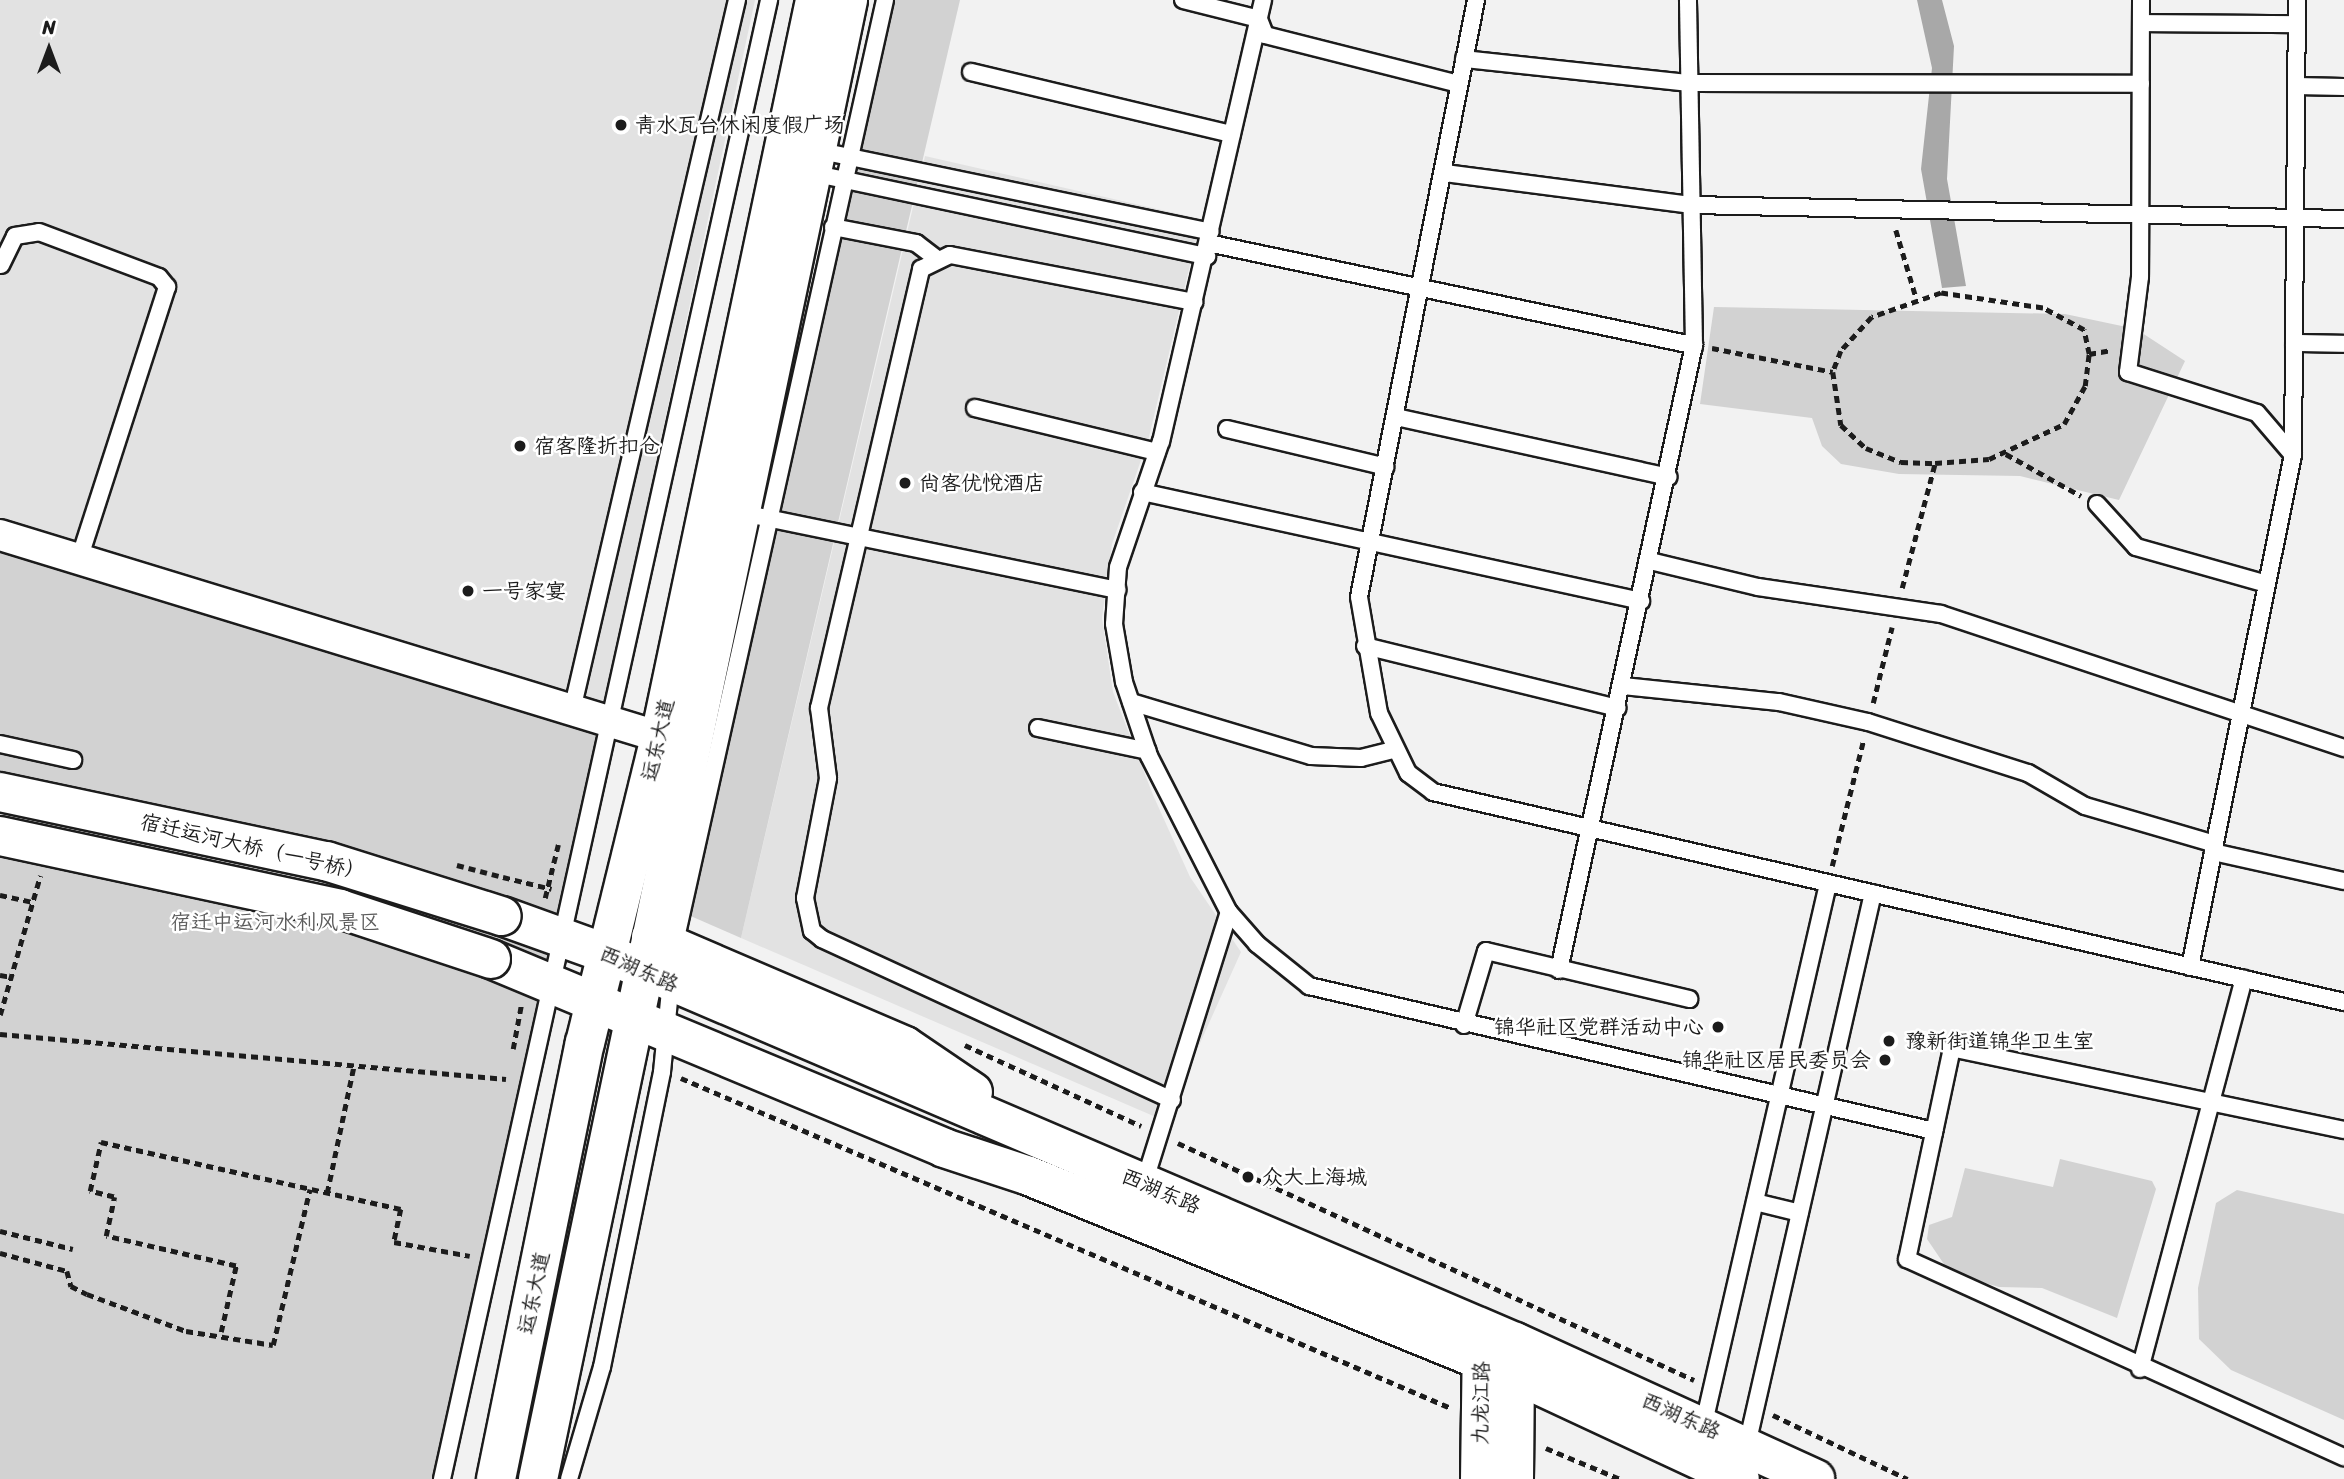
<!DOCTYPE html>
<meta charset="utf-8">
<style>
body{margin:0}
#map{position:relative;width:2344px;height:1479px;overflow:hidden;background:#f2f2f2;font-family:Sriracha,"LXGW WenKai TC",sans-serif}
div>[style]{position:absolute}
.built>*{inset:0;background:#e2e2e2}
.green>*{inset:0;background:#d2d2d2}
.water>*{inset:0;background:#a8a8a8}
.path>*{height:4.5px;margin-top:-2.25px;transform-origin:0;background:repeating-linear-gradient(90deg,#1c1c1c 0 7px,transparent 0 12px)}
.roads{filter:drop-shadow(2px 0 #1c1c1c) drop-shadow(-2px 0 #1c1c1c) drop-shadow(0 2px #1c1c1c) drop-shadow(0 -2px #1c1c1c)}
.lane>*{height:16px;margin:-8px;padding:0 8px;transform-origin:8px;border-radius:8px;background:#fff}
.street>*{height:30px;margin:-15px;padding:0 15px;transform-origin:15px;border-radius:15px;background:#fff}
.secondary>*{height:38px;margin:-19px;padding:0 19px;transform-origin:19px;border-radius:19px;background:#fff}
.path-bridge>*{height:4.5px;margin-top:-2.25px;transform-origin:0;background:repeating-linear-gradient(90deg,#1c1c1c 0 7px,transparent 0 12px)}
.bridges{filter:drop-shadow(2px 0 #1c1c1c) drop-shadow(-2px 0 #1c1c1c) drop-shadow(0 2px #1c1c1c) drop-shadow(0 -2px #1c1c1c)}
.secondary-bridge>*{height:38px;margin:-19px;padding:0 19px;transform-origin:19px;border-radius:19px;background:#fff}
.dots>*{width:19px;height:19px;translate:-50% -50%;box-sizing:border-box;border:4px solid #fff;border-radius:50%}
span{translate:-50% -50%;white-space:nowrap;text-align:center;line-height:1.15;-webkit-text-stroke:5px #fff;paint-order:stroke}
.poi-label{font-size:21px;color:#1c1c1c}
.left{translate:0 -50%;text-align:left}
.right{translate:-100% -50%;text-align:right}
.street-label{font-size:21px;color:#1c1c1c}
.park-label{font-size:21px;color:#5c5c5c}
.north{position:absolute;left:14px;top:14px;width:70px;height:70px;-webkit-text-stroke:5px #fff;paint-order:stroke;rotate:0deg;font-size:19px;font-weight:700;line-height:28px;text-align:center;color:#1c1c1c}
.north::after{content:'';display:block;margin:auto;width:24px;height:32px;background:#1c1c1c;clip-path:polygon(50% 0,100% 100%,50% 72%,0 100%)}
</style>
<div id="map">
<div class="built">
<i style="clip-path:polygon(0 0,755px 0,598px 733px,0 550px)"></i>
<i style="clip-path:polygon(925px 156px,1201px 219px,1149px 437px,1112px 544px,1102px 618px,1113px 692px,1153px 795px,1190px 877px,1241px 952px,1165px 1121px,741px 938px)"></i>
</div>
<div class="green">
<i style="clip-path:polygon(893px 0,960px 0,741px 938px,686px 914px,684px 907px)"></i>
<i style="clip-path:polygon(1714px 307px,2065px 314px,2136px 329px,2185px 361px,2119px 500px,2020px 476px,1899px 474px,1841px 464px,1822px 446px,1812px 418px,1700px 404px)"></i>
<i style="clip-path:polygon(0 550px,598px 733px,438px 1479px,0 1479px)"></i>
<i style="clip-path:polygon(2060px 1159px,2152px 1181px,2156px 1189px,2117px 1318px,2042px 1288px,1999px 1287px,1950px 1273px,1927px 1239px,1929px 1225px,1952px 1217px,1965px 1168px,2053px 1187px)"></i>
<i style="clip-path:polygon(2237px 1190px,2344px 1214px,2344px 1420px,2231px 1370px,2199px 1339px,2198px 1288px,2216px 1203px)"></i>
</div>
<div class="water">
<i style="clip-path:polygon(1917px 0,1942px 0,1954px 46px,1947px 179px,1966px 286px,1942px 288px,1921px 169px,1932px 68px)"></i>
</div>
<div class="path">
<i style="left:1896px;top:230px;width:70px;rotate:73.4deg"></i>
<i style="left:1712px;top:348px;width:123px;rotate:11.2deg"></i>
<i style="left:1833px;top:372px;width:54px;rotate:81.4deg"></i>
<i style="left:1841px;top:425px;width:34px;rotate:43deg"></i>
<i style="left:1866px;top:448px;width:38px;rotate:22deg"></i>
<i style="left:1901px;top:462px;width:34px;rotate:2deg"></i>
<i style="left:1935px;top:463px;width:54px;rotate:-4.2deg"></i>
<i style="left:1989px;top:459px;width:83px;rotate:-25deg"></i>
<i style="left:2064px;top:424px;width:43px;rotate:-61.1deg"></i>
<i style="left:2085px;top:386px;width:32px;rotate:-83deg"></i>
<i style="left:2089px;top:354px;width:25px;rotate:-102deg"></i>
<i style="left:2084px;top:330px;width:47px;rotate:-151.8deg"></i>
<i style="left:2043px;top:308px;width:103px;rotate:-171.6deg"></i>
<i style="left:1941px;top:293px;width:73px;rotate:160.8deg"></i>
<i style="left:1872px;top:317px;width:46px;rotate:132.4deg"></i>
<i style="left:1841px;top:351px;width:22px;rotate:111deg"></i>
<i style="left:2089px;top:354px;width:23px;rotate:-10deg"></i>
<i style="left:2006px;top:454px;width:86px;rotate:29.2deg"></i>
<i style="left:1902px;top:588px;width:129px;rotate:-75.2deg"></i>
<i style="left:1873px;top:703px;width:78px;rotate:-76deg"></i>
<i style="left:1832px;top:866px;width:128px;rotate:-76deg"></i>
<i style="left:503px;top:877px;width:50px;rotate:13.8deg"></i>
<i style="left:0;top:895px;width:33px;rotate:12deg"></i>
<i style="left:545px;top:898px;width:55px;rotate:-76.2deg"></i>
<i style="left:0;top:975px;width:11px;rotate:10deg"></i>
<i style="left:0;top:1015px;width:145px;rotate:-73.9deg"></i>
<i style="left:0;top:1034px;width:508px;rotate:5.08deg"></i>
<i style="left:965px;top:1045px;width:194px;rotate:24.7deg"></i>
<i style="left:513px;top:1049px;width:44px;rotate:-79.5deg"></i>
<i style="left:681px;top:1078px;width:838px;rotate:23.2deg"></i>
<i style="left:1178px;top:1143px;width:568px;rotate:24.67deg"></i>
<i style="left:327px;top:1193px;width:131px;rotate:-78.1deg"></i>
<i style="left:0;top:1231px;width:75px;rotate:13.9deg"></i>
<i style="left:0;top:1253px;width:69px;rotate:15deg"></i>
<i style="left:67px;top:1271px;width:16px;rotate:75deg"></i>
<i style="left:71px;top:1286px;width:18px;rotate:27deg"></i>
<i style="left:87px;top:1294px;width:106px;rotate:20.5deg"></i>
<i style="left:186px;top:1331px;width:88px;rotate:9.1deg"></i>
<i style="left:273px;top:1345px;width:160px;rotate:-76.7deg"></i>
<i style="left:221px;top:1332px;width:68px;rotate:-77.2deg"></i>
<i style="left:236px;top:1266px;width:133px;rotate:-167deg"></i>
<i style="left:106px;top:1236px;width:40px;rotate:-78deg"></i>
<i style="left:114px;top:1197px;width:25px;rotate:-166deg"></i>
<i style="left:90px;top:1191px;width:50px;rotate:-77.3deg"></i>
<i style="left:101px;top:1142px;width:307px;rotate:12.6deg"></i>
<i style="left:401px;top:1209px;width:34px;rotate:102deg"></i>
<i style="left:394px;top:1242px;width:77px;rotate:10.4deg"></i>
<i style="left:1773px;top:1415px;width:149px;rotate:25.4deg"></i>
<i style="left:1546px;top:1448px;width:80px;rotate:22.7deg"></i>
</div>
<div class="roads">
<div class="lane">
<i style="left:1183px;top:0;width:78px;rotate:14deg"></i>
<i style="left:1259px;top:19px;width:17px;rotate:69deg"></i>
<i style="left:1265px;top:35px;width:200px;rotate:14.2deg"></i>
<i style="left:1263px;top:0;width:453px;rotate:103deg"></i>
<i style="left:1161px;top:441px;width:133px;rotate:108.8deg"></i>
<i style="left:1118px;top:567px;width:57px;rotate:94deg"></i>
<i style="left:1114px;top:624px;width:59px;rotate:80.2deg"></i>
<i style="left:1124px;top:682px;width:78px;rotate:71.3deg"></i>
<i style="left:1149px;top:756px;width:175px;rotate:62.9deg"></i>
<i style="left:1229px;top:912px;width:43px;rotate:48.8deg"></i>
<i style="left:1257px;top:944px;width:67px;rotate:38.9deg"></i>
<i style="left:1309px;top:986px;width:642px;rotate:13.06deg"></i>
<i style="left:1476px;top:0;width:608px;rotate:101.09deg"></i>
<i style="left:1359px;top:597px;width:118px;rotate:80.2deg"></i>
<i style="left:1379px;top:713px;width:67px;rotate:64.2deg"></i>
<i style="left:1408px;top:773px;width:31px;rotate:37deg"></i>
<i style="left:1433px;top:792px;width:935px;rotate:12.98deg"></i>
<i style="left:2141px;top:0;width:277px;rotate:90.2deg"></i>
<i style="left:2140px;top:277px;width:96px;rotate:97.2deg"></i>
<i style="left:2128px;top:372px;width:135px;rotate:17.6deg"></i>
<i style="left:2257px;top:413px;width:55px;rotate:49.4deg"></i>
<i style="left:2141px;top:23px;width:156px;rotate:0.4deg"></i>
<i style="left:1464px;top:59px;width:226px;rotate:6.1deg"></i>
<i style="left:1689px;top:83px;width:452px;rotate:0.1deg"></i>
<i style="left:971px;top:72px;width:268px;rotate:13.4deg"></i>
<i style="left:2296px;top:86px;width:48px;rotate:1.2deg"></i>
<i style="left:816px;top:150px;width:403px;rotate:11.7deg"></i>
<i style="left:812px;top:173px;width:404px;rotate:11.9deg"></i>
<i style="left:1445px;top:173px;width:249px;rotate:7.4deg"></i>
<i style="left:1692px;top:205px;width:652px;rotate:1.23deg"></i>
<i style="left:833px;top:227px;width:85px;rotate:10.9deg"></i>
<i style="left:916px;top:243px;width:25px;rotate:37deg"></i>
<i style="left:1208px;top:243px;width:497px;rotate:11.9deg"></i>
<i style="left:1px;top:265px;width:32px;rotate:-64deg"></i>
<i style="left:15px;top:236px;width:24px;rotate:-9deg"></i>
<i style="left:39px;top:232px;width:128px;rotate:20.6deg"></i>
<i style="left:159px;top:277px;width:13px;rotate:51deg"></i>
<i style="left:167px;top:287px;width:286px;rotate:107.9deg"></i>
<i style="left:2294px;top:343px;width:50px;rotate:1.1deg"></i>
<i style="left:975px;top:408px;width:187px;rotate:13.6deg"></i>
<i style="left:1396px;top:417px;width:279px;rotate:12.4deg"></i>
<i style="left:1227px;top:429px;width:163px;rotate:13.4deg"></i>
<i style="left:1142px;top:492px;width:511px;rotate:12.32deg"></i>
<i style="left:2097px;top:504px;width:58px;rotate:47.8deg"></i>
<i style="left:2136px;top:547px;width:136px;rotate:15.8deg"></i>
<i style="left:757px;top:516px;width:368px;rotate:11.6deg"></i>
<i style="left:1650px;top:561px;width:111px;rotate:13.5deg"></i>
<i style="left:1758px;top:587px;width:185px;rotate:8.4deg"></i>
<i style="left:1941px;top:614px;width:425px;rotate:18.4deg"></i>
<i style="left:1365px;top:646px;width:260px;rotate:13.8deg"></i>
<i style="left:1623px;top:686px;width:157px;rotate:5.9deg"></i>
<i style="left:1779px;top:702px;width:91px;rotate:12.7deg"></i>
<i style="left:1868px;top:722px;width:168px;rotate:17.7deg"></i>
<i style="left:2028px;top:773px;width:66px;rotate:30.1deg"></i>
<i style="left:2085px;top:806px;width:135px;rotate:16.3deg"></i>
<i style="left:1131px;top:702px;width:188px;rotate:16.7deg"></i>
<i style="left:1311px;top:756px;width:50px;rotate:2.3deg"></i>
<i style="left:1361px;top:758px;width:32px;rotate:-14deg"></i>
<i style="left:572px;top:710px;width:729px;rotate:-76.92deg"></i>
<i style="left:1038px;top:728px;width:112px;rotate:11.8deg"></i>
<i style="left:0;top:744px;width:75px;rotate:12.4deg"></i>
<i style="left:2213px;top:852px;width:134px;rotate:12.5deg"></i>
<i style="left:674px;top:947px;width:970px;rotate:-77.44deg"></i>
<i style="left:2190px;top:967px;width:522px;rotate:-78.63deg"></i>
<i style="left:2293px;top:455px;width:455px;rotate:-89.5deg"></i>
<i style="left:1559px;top:970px;width:639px;rotate:-77.81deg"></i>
<i style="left:1694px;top:345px;width:345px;rotate:-91deg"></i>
<i style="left:1464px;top:1025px;width:77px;rotate:-73.4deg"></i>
<i style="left:1486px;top:951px;width:209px;rotate:13.3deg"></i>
<i style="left:1172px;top:1100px;width:385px;rotate:-155.3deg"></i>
<i style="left:822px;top:939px;width:13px;rotate:-141deg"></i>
<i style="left:812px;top:931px;width:34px;rotate:-102deg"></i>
<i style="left:805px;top:898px;width:122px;rotate:-79.1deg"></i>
<i style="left:828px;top:778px;width:71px;rotate:-97.3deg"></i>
<i style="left:819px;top:708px;width:451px;rotate:-76.9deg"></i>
<i style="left:921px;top:269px;width:32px;rotate:-26deg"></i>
<i style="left:950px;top:255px;width:249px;rotate:10.9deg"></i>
<i style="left:2344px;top:1130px;width:400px;rotate:-168.2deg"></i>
<i style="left:1952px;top:1048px;width:216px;rotate:102deg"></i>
<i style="left:1907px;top:1259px;width:480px;rotate:24.4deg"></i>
<i style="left:1144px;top:1183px;width:284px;rotate:-72.6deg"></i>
<i style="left:1755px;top:1202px;width:46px;rotate:13.7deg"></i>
<i style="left:2140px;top:1369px;width:404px;rotate:-75.1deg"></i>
<i style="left:1703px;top:1427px;width:557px;rotate:-77.04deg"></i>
<i style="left:1746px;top:1449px;width:570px;rotate:-77.13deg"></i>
<i style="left:442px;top:1479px;width:1515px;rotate:-77.53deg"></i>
<i style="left:569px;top:1479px;width:117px;rotate:-73.6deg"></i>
<i style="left:602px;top:1367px;width:301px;rotate:-78.5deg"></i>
<i style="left:662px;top:1072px;width:92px;rotate:-84.4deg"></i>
</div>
<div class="street">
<i style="left:0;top:535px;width:690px;rotate:17.02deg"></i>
</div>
<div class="secondary">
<i style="left:502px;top:916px;width:109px;rotate:19.8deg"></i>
<i style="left:605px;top:953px;width:990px;rotate:23.15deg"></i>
<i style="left:1515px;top:1342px;width:330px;rotate:24.5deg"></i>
<i style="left:651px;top:937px;width:276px;rotate:23.2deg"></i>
<i style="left:905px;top:1046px;width:82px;rotate:34.1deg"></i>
<i style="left:491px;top:959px;width:491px;rotate:22.6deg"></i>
<i style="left:944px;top:1148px;width:89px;rotate:18.2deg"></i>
<i style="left:1029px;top:1176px;width:525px;rotate:22.17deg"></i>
<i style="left:1515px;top:1374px;width:248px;rotate:25deg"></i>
<i style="left:496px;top:1479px;width:445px;rotate:-78.5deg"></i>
<i style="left:585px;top:1043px;width:315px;rotate:-76.2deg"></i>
<i style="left:660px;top:737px;width:753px;rotate:-78.12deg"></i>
<i style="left:538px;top:1479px;width:1511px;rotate:-78.16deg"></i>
<i style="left:1480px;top:1479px;width:142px;rotate:-89.2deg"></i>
<i style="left:1514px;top:1479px;width:127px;rotate:-89.5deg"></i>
</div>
</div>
<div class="path-bridge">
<i style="left:457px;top:865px;width:48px;rotate:14.6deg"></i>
</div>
<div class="bridges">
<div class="secondary-bridge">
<i style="left:0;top:792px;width:333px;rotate:12deg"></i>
<i style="left:326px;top:861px;width:184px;rotate:17.4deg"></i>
<i style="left:0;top:836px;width:348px;rotate:12.1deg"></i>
<i style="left:340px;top:909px;width:159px;rotate:18.3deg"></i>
</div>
</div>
<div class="dots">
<i style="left:621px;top:125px;background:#1c1c1c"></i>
<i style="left:520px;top:446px;background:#1c1c1c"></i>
<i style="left:905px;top:483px;background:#1c1c1c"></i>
<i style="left:468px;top:591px;background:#1c1c1c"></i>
<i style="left:1718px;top:1027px;background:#1c1c1c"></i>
<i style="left:1889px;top:1041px;background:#1c1c1c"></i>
<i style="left:1885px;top:1060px;background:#1c1c1c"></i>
<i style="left:1248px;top:1177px;background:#1c1c1c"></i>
</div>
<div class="poi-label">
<span class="left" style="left:635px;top:125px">青水瓦台休闲度假广场</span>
<span class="left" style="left:534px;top:446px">宿客隆折扣仓</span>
<span class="left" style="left:919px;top:483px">尚客优悦酒店</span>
<span class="left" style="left:482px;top:591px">一号家宴</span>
<span class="right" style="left:1704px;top:1027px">锦华社区党群活动中心</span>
<span class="left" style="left:1905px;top:1041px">豫新街道锦华卫生室</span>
<span class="right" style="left:1871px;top:1060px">锦华社区居民委员会</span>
<span class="left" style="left:1262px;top:1177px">众大上海城</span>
</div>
<div class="street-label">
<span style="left:658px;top:740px;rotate:-77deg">运东大道</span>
<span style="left:253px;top:847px;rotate:13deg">宿迁运河大桥（一号桥）</span>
<span style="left:639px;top:969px;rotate:24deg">西湖东路</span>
<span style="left:1161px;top:1191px;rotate:23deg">西湖东路</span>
<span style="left:534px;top:1293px;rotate:-78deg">运东大道</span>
<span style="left:1481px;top:1403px;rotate:-89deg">九龙江路</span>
<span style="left:1681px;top:1416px;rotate:24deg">西湖东路</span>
</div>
<div class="park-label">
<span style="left:275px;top:922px">宿迁中运河水利风景区</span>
</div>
<div class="north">N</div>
</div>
